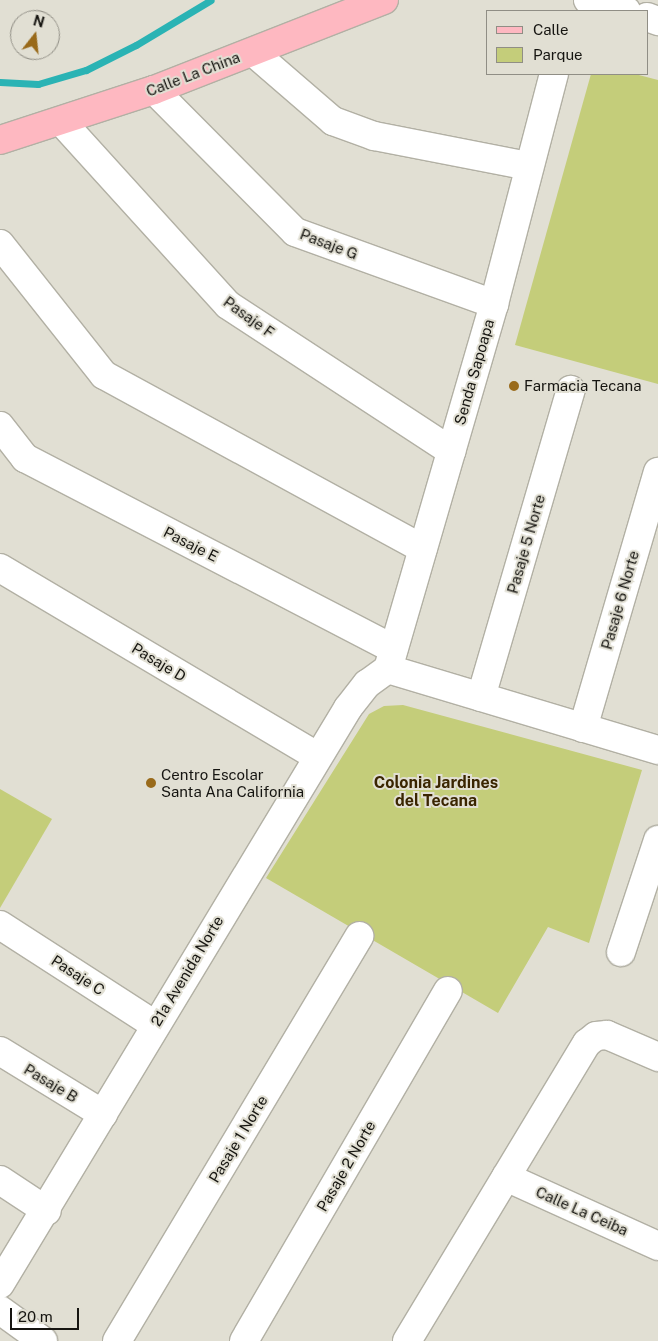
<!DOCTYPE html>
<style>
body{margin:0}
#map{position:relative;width:658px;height:1341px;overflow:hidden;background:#e1dfd3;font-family:"Public Sans",sans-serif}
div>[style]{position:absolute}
.green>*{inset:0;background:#c4cd7a}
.stream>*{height:7px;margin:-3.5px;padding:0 3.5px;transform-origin:3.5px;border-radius:3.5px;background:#2ab3b4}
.roads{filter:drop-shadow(1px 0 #b2b0a4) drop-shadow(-1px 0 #b2b0a4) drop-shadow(0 1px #b2b0a4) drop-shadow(0 -1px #b2b0a4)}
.minor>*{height:28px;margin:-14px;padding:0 14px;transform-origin:14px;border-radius:14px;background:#fff}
.major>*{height:28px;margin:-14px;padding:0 14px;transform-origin:14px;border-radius:14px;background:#feb8c1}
.dots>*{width:14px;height:14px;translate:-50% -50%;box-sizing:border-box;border:2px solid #e1dfd3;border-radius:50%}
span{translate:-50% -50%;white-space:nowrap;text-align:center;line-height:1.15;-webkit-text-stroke:4px #e1dfd3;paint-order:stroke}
.street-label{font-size:15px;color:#161511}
.poi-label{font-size:15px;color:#161511}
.left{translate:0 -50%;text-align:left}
.neighbourhood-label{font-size:16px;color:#3a2500;font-weight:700}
.legend{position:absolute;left:486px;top:10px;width:162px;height:65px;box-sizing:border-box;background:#e1dfd3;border:1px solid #908e85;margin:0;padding:6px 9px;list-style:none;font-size:15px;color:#161511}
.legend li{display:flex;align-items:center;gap:10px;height:25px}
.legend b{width:25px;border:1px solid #908e85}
.north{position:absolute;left:10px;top:10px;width:50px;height:50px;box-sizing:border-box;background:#e1dfd3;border:1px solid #908e85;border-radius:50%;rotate:16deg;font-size:14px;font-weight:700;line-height:20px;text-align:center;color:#161511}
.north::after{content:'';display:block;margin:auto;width:18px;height:22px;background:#996a1a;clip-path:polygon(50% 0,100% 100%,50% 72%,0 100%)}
.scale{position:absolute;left:10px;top:1308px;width:69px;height:22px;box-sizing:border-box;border:2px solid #161511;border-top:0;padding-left:6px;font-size:15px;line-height:18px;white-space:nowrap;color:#161511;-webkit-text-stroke:4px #e1dfd3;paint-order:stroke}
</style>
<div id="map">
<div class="green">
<i style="clip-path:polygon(591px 74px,635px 74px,658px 80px,658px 384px,515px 345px)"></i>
<i style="clip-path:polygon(403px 705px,642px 770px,589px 943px,548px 927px,498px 1013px,266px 878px,369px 714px,384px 706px)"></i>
<i style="clip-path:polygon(0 789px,52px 819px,0 908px)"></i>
</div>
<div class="stream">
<i style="left:0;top:82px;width:38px;rotate:3deg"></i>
<i style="left:38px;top:84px;width:50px;rotate:-16.3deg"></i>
<i style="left:86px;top:70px;width:56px;rotate:-26.6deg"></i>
<i style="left:136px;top:45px;width:87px;rotate:-31deg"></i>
</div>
<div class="roads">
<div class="minor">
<i style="left:588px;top:0;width:40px;rotate:16deg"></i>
<i style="left:647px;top:17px;width:12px;rotate:20deg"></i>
<i style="left:253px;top:52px;width:106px;rotate:40.8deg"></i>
<i style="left:333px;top:121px;width:44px;rotate:20.1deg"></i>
<i style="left:374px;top:136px;width:157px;rotate:11deg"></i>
<i style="left:154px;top:90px;width:200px;rotate:45.2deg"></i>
<i style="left:295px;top:232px;width:212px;rotate:19.9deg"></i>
<i style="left:61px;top:121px;width:248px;rotate:47.8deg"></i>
<i style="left:228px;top:305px;width:267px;rotate:33.2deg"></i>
<i style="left:0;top:244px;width:167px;rotate:51.6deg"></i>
<i style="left:104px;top:375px;width:363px;rotate:28.6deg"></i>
<i style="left:0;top:426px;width:41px;rotate:52deg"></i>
<i style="left:25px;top:458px;width:415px;rotate:27.4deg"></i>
<i style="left:0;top:568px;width:369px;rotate:30.7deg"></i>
<i style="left:388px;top:669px;width:380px;rotate:-73.8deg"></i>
<i style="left:494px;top:304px;width:238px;rotate:-75.4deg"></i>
<i style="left:388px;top:669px;width:282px;rotate:16.7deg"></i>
<i style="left:481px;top:697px;width:320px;rotate:-73.7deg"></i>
<i style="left:583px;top:728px;width:267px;rotate:-73.7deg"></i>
<i style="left:0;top:925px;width:184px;rotate:32.8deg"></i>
<i style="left:621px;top:952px;width:118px;rotate:-71.7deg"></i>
<i style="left:0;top:1051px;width:121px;rotate:31.5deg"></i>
<i style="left:506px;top:1177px;width:167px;rotate:24.4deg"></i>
<i style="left:0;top:1180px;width:56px;rotate:33.4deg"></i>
<i style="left:0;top:1284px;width:673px;rotate:-58.86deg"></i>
<i style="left:348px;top:708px;width:31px;rotate:-52deg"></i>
<i style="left:367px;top:684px;width:26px;rotate:-36deg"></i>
<i style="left:0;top:1310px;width:53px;rotate:35.8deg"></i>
<i style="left:117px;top:1341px;width:472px;rotate:-59.1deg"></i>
<i style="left:244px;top:1341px;width:405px;rotate:-59.8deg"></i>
<i style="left:407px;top:1341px;width:348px;rotate:-58.9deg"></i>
<i style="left:587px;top:1043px;width:11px;rotate:-38deg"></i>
<i style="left:596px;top:1036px;width:11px;rotate:-5deg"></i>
<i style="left:607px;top:1035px;width:56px;rotate:23.3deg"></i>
</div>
<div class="major">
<i style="left:0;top:140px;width:162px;rotate:-18deg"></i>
<i style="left:154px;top:90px;width:247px;rotate:-21.4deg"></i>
</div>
</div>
<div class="dots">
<i style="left:514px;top:386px;background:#996a1a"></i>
<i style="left:151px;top:783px;background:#996a1a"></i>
</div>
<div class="street-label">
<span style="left:193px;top:74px;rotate:-21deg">Calle La China</span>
<span style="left:329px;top:244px;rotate:21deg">Pasaje G</span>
<span style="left:249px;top:317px;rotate:36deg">Pasaje F</span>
<span style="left:474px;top:372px;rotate:-74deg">Senda Sapoapa</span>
<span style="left:191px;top:544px;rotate:27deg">Pasaje E</span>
<span style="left:526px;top:544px;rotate:-74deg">Pasaje 5 Norte</span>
<span style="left:620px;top:600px;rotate:-74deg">Pasaje 6 Norte</span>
<span style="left:159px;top:662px;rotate:31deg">Pasaje D</span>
<span style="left:187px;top:971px;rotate:-59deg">21a Avenida Norte</span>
<span style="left:78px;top:975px;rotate:33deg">Pasaje C</span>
<span style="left:51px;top:1083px;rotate:31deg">Pasaje B</span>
<span style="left:238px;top:1139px;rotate:-59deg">Pasaje 1 Norte</span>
<span style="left:346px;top:1166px;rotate:-60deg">Pasaje 2 Norte</span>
<span style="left:582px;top:1211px;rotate:24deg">Calle La Ceiba</span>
</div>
<div class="poi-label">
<span class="left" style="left:524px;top:386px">Farmacia Tecana</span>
<span class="left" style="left:161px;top:783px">Centro Escolar<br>Santa Ana California</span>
</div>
<div class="neighbourhood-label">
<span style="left:436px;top:792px">Colonia Jardines<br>del Tecana</span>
</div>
<ul class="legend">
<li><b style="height:6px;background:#feb8c1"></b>Calle</li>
<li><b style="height:14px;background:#c4cd7a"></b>Parque</li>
</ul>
<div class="north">N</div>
<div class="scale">20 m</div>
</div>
